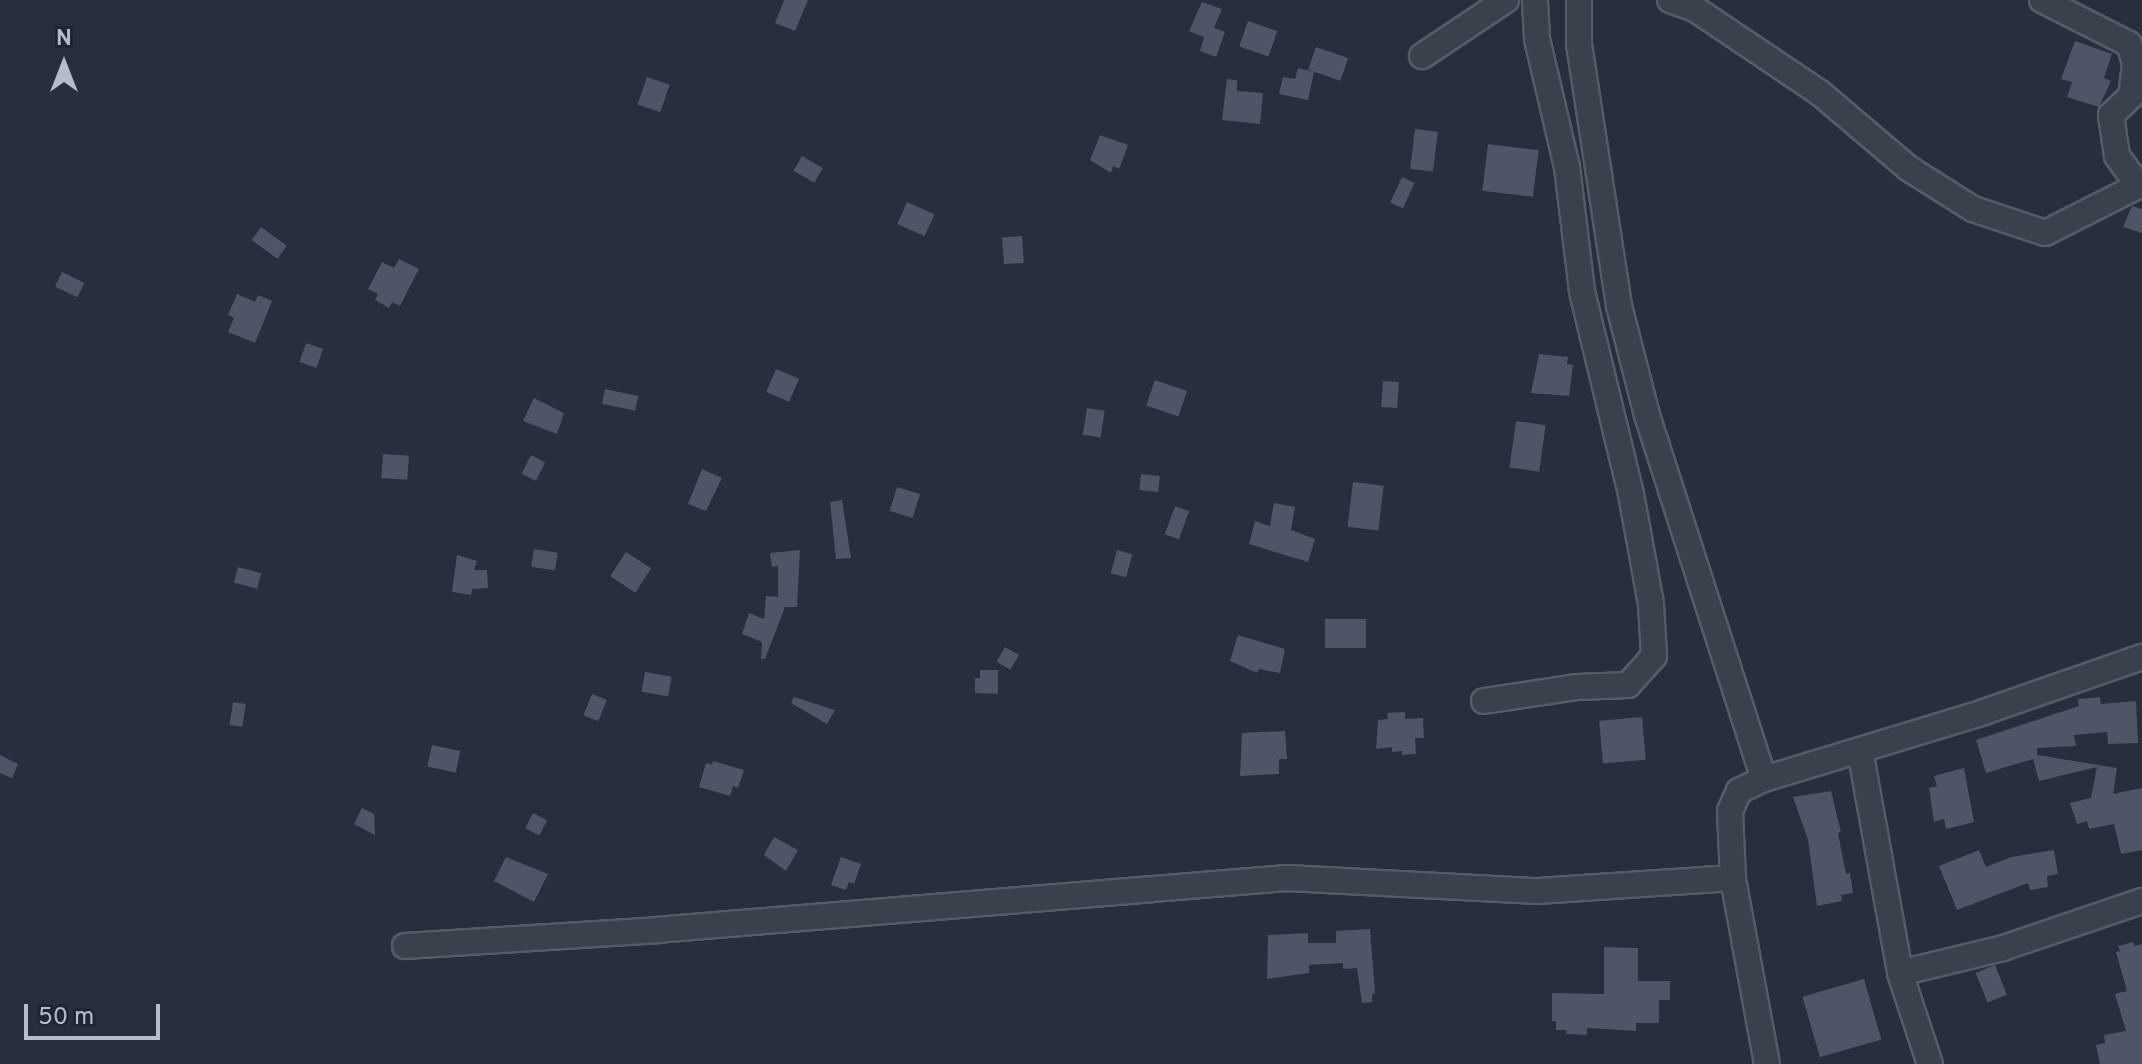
<!DOCTYPE html>
<style>
body{margin:0}
#map{position:relative;width:2142px;height:1064px;overflow:hidden;background:#272e3d;font-family:Overpass,sans-serif}
div>[style]{position:absolute}
.building>*{inset:0;background:#4d5566;transform-origin:0 0}
.roads{filter:drop-shadow(2px 0 #555c68) drop-shadow(-2px 0 #555c68) drop-shadow(0 2px #555c68) drop-shadow(0 -2px #555c68)}
.minor>*{height:24px;margin:-12px;padding:0 12px;transform-origin:12px;border-radius:12px;background:#3a414d}
span{translate:-50% -50%;white-space:nowrap;text-align:center;line-height:1.15;-webkit-text-stroke:7px #1f2633;paint-order:stroke}
.north{position:absolute;left:24px;top:24px;width:80px;height:80px;-webkit-text-stroke:6px #1f2633;paint-order:stroke;rotate:0deg;font-size:22px;font-weight:700;line-height:32px;text-align:center;color:#b7bcc8}
.north::after{content:'';display:block;margin:auto;width:28px;height:36px;background:#b7bcc8;clip-path:polygon(50% 0,100% 100%,50% 72%,0 100%)}
.scale{position:absolute;left:24px;top:1004px;width:136px;height:36px;box-sizing:border-box;border:4px solid #b7bcc8;border-top:0;padding-left:10px;font-size:24px;line-height:28px;white-space:nowrap;color:#b7bcc8;-webkit-text-stroke:6px #1f2633;paint-order:stroke}
</style>
<div id="map">
<div class="building">
<i style="clip-path:polygon(784px 0,808px 0,795px 31px,775px 23px)"></i>
<i style="clip-path:polygon(1202px 2px,1222px 9px,1214px 28px,1225px 32px,1216px 57px,1200px 51px,1204px 37px,1189px 31px)"></i>
<i style="left:1248px;top:21px;width:31px;height:27px;rotate:19deg"></i>
<i style="clip-path:polygon(2075px 41px,2112px 54px,2104px 78px,2111px 81px,2099px 107px,2067px 97px,2072px 82px,2061px 79px)"></i>
<i style="left:1316px;top:47px;width:34px;height:24px;rotate:19deg"></i>
<i style="clip-path:polygon(1298px 68px,1314px 72px,1308px 100px,1279px 94px,1283px 77px,1295px 79px)"></i>
<i style="left:647px;top:77px;width:24px;height:29px;rotate:19deg"></i>
<i style="clip-path:polygon(1227px 79px,1237px 80px,1237px 91px,1263px 93px,1260px 124px,1222px 120px)"></i>
<i style="left:1415px;top:129px;width:23px;height:40px;rotate:7deg"></i>
<i style="clip-path:polygon(1100px 135px,1128px 145px,1119px 169px,1113px 166px,1111px 173px,1090px 160px)"></i>
<i style="left:1488px;top:144px;width:51px;height:47px;rotate:7deg"></i>
<i style="left:802px;top:156px;width:24px;height:17px;rotate:30deg"></i>
<i style="left:1402px;top:177px;width:14px;height:28px;rotate:25deg"></i>
<i style="left:907px;top:202px;width:30px;height:24px;rotate:24deg"></i>
<i style="clip-path:polygon(2132px 206px,2142px 209px,2142px 233px,2123px 227px)"></i>
<i style="left:261px;top:227px;width:32px;height:16px;rotate:36deg"></i>
<i style="left:1022px;top:236px;width:27px;height:20px;rotate:86deg"></i>
<i style="clip-path:polygon(399px 259px,419px 269px,400px 306px,392px 302px,389px 308px,375px 300px,378px 294px,368px 289px,382px 262px,394px 268px)"></i>
<i style="left:62px;top:272px;width:25px;height:16px;rotate:26deg"></i>
<i style="clip-path:polygon(237px 294px,255px 302px,258px 295px,272px 301px,255px 343px,228px 332px,234px 318px,228px 315px)"></i>
<i style="left:306px;top:343px;width:18px;height:20px;rotate:19deg"></i>
<i style="clip-path:polygon(1539px 354px,1568px 357px,1567px 364px,1573px 365px,1569px 396px,1531px 393px)"></i>
<i style="left:776px;top:369px;width:25px;height:25px;rotate:23deg"></i>
<i style="left:1155px;top:380px;width:34px;height:27px;rotate:19deg"></i>
<i style="left:1383px;top:381px;width:16px;height:26px;rotate:4deg"></i>
<i style="left:605px;top:389px;width:34px;height:15px;rotate:12deg"></i>
<i style="clip-path:polygon(534px 398px,564px 413px,557px 434px,523px 421px)"></i>
<i style="left:1087px;top:408px;width:18px;height:27px;rotate:9deg"></i>
<i style="left:1516px;top:421px;width:30px;height:47px;rotate:8deg"></i>
<i style="left:383px;top:454px;width:26px;height:24px;rotate:4deg"></i>
<i style="left:531px;top:455px;width:16px;height:21px;rotate:27deg"></i>
<i style="clip-path:polygon(702px 469px,722px 478px,706px 511px,688px 504px)"></i>
<i style="left:1141px;top:474px;width:19px;height:16px;rotate:6deg"></i>
<i style="left:1353px;top:482px;width:31px;height:45px;rotate:7deg"></i>
<i style="left:897px;top:487px;width:24px;height:25px;rotate:17deg"></i>
<i style="clip-path:polygon(842px 500px,851px 558px,836px 559px,830px 502px)"></i>
<i style="clip-path:polygon(1274px 503px,1295px 507px,1291px 530px,1315px 539px,1308px 562px,1249px 544px,1255px 521px,1270px 526px)"></i>
<i style="left:1175px;top:506px;width:15px;height:30px;rotate:20deg"></i>
<i style="left:534px;top:549px;width:24px;height:18px;rotate:9deg"></i>
<i style="clip-path:polygon(800px 550px,797px 607px,785px 607px,765px 659px,761px 659px,762px 642px,742px 634px,749px 613px,764px 619px,766px 596px,778px 597px,778px 566px,772px 567px,770px 553px)"></i>
<i style="left:1117px;top:550px;width:16px;height:24px;rotate:15deg"></i>
<i style="left:626px;top:552px;width:30px;height:29px;rotate:33deg"></i>
<i style="clip-path:polygon(457px 555px,477px 561px,474px 570px,487px 570px,488px 588px,472px 589px,471px 595px,452px 592px)"></i>
<i style="left:238px;top:567px;width:24px;height:16px;rotate:15deg"></i>
<i style="left:1325px;top:619px;width:41px;height:29px"></i>
<i style="clip-path:polygon(1238px 635px,1285px 649px,1280px 673px,1259px 669px,1257px 673px,1230px 661px)"></i>
<i style="left:1005px;top:647px;width:16px;height:17px;rotate:30deg"></i>
<i style="clip-path:polygon(980px 670px,998px 670px,998px 694px,975px 693px,975px 678px,980px 678px)"></i>
<i style="left:645px;top:672px;width:27px;height:20px;rotate:10deg"></i>
<i style="left:592px;top:694px;width:16px;height:23px;rotate:22deg"></i>
<i style="clip-path:polygon(794px 697px,835px 710px,827px 724px,791px 703px)"></i>
<i style="clip-path:polygon(2100px 697px,2101px 704px,2136px 701px,2138px 743px,2108px 744px,2107px 732px,2074px 735px,2076px 746px,2037px 748px,2037px 755px,2117px 768px,2113px 794px,2142px 788px,2142px 850px,2121px 854px,2114px 824px,2089px 829px,2087px 821px,2077px 824px,2070px 803px,2091px 798px,2097px 767px,2039px 781px,2033px 759px,1986px 773px,1976px 740px,2079px 706px,2078px 699px)"></i>
<i style="left:233px;top:702px;width:13px;height:23px;rotate:9deg"></i>
<i style="clip-path:polygon(1405px 712px,1405px 719px,1423px 718px,1424px 738px,1415px 738px,1416px 754px,1402px 755px,1402px 751px,1392px 752px,1392px 747px,1376px 749px,1378px 720px,1388px 719px,1387px 713px)"></i>
<i style="left:1642px;top:717px;width:43px;height:43px;rotate:85deg"></i>
<i style="clip-path:polygon(1285px 731px,1287px 759px,1279px 759px,1279px 774px,1240px 776px,1242px 733px)"></i>
<i style="left:432px;top:745px;width:29px;height:22px;rotate:12deg"></i>
<i style="clip-path:polygon(0 755px,18px 764px,12px 778px,0 773px)"></i>
<i style="clip-path:polygon(713px 761px,744px 770px,738px 788px,733px 786px,730px 796px,699px 787px,706px 763px,712px 765px)"></i>
<i style="clip-path:polygon(1964px 768px,1974px 822px,1946px 829px,1944px 819px,1934px 822px,1929px 788px,1937px 786px,1934px 776px)"></i>
<i style="clip-path:polygon(1831px 791px,1841px 832px,1838px 833px,1846px 874px,1850px 873px,1853px 893px,1841px 895px,1842px 901px,1817px 906px,1808px 840px,1793px 797px)"></i>
<i style="clip-path:polygon(362px 808px,374px 814px,375px 835px,354px 824px)"></i>
<i style="left:533px;top:813px;width:16px;height:17px;rotate:27deg"></i>
<i style="clip-path:polygon(774px 837px,798px 850px,786px 871px,764px 855px)"></i>
<i style="clip-path:polygon(1979px 850px,1986px 867px,2011px 857px,2054px 850px,2058px 874px,2047px 876px,2048px 887px,2030px 890px,2028px 883px,1957px 910px,1939px 866px)"></i>
<i style="clip-path:polygon(506px 857px,548px 874px,534px 902px,494px 881px)"></i>
<i style="clip-path:polygon(841px 857px,861px 864px,854px 884px,849px 882px,846px 890px,831px 885px)"></i>
<i style="clip-path:polygon(1370px 929px,1375px 993px,1372px 994px,1372px 1002px,1362px 1003px,1357px 968px,1343px 969px,1343px 963px,1309px 965px,1309px 973px,1267px 979px,1268px 935px,1308px 933px,1308px 943px,1336px 943px,1336px 931px)"></i>
<i style="clip-path:polygon(2133px 942px,2135px 946px,2142px 944px,2142px 1064px,2100px 1064px,2096px 1045px,2105px 1043px,2104px 1035px,2126px 1031px,2115px 994px,2127px 991px,2116px 952px,2120px 951px,2118px 946px)"></i>
<i style="clip-path:polygon(1604px 947px,1638px 948px,1638px 981px,1670px 981px,1670px 1000px,1659px 1000px,1659px 1023px,1636px 1023px,1636px 1031px,1587px 1028px,1587px 1035px,1566px 1034px,1566px 1030px,1556px 1030px,1556px 1021px,1552px 1021px,1552px 993px,1604px 994px)"></i>
<i style="left:1995px;top:965px;width:32px;height:21px;rotate:68deg"></i>
<i style="left:1864px;top:979px;width:63px;height:64px;rotate:74deg"></i>
</div>
<div class="roads">
<div class="minor">
<i style="left:1579px;top:0;width:44px;rotate:90deg"></i>
<i style="left:1579px;top:44px;width:265px;rotate:81.3deg"></i>
<i style="left:1619px;top:306px;width:113px;rotate:75.6deg"></i>
<i style="left:1647px;top:415px;width:382px;rotate:72.2deg"></i>
<i style="left:1670px;top:0;width:27px;rotate:20deg"></i>
<i style="left:1695px;top:9px;width:151px;rotate:33.9deg"></i>
<i style="left:1820px;top:93px;width:116px;rotate:40.4deg"></i>
<i style="left:1908px;top:168px;width:77px;rotate:32.2deg"></i>
<i style="left:1973px;top:209px;width:76px;rotate:18.4deg"></i>
<i style="left:2045px;top:233px;width:109px;rotate:-26.8deg"></i>
<i style="left:2042px;top:0;width:97px;rotate:26.8deg"></i>
<i style="left:2129px;top:44px;width:21px;rotate:73deg"></i>
<i style="left:2135px;top:64px;width:32px;rotate:97deg"></i>
<i style="left:2131px;top:96px;width:28px;rotate:136deg"></i>
<i style="left:2111px;top:115px;width:41px;rotate:81.7deg"></i>
<i style="left:2117px;top:156px;width:36px;rotate:54deg"></i>
<i style="left:1422px;top:56px;width:101px;rotate:-33.7deg"></i>
<i style="left:1484px;top:701px;width:95px;rotate:-8.5deg"></i>
<i style="left:1578px;top:687px;width:50px;rotate:-2.3deg"></i>
<i style="left:1628px;top:685px;width:39px;rotate:-48deg"></i>
<i style="left:1654px;top:656px;width:52px;rotate:-93.3deg"></i>
<i style="left:1651px;top:604px;width:112px;rotate:-100.3deg"></i>
<i style="left:1631px;top:494px;width:209px;rotate:-103.6deg"></i>
<i style="left:1582px;top:291px;width:125px;rotate:-96.9deg"></i>
<i style="left:1567px;top:167px;width:131px;rotate:-103.2deg"></i>
<i style="left:1537px;top:39px;width:39px;rotate:-93deg"></i>
<i style="left:1860px;top:750px;width:227px;rotate:79.8deg"></i>
<i style="left:1900px;top:973px;width:96px;rotate:71.8deg"></i>
<i style="left:405px;top:946px;width:252px;rotate:-3.6deg"></i>
<i style="left:656px;top:930px;width:633px;rotate:-4.71deg"></i>
<i style="left:1287px;top:878px;width:251px;rotate:3deg"></i>
<i style="left:1538px;top:891px;width:195px;rotate:-3.8deg"></i>
<i style="left:1900px;top:973px;width:106px;rotate:-13.6deg"></i>
<i style="left:2003px;top:948px;width:147px;rotate:-18.7deg"></i>
<i style="left:1767px;top:1064px;width:189px;rotate:-100.4deg"></i>
<i style="left:1733px;top:878px;width:67px;rotate:-92.6deg"></i>
<i style="left:1730px;top:811px;width:22px;rotate:-66deg"></i>
<i style="left:1739px;top:791px;width:28px;rotate:-26deg"></i>
<i style="left:1764px;top:779px;width:230px;rotate:-16.9deg"></i>
<i style="left:1984px;top:712px;width:167px;rotate:-19.2deg"></i>
</div>
</div>
<div class="north">N</div>
<div class="scale">50 m</div>
</div>
